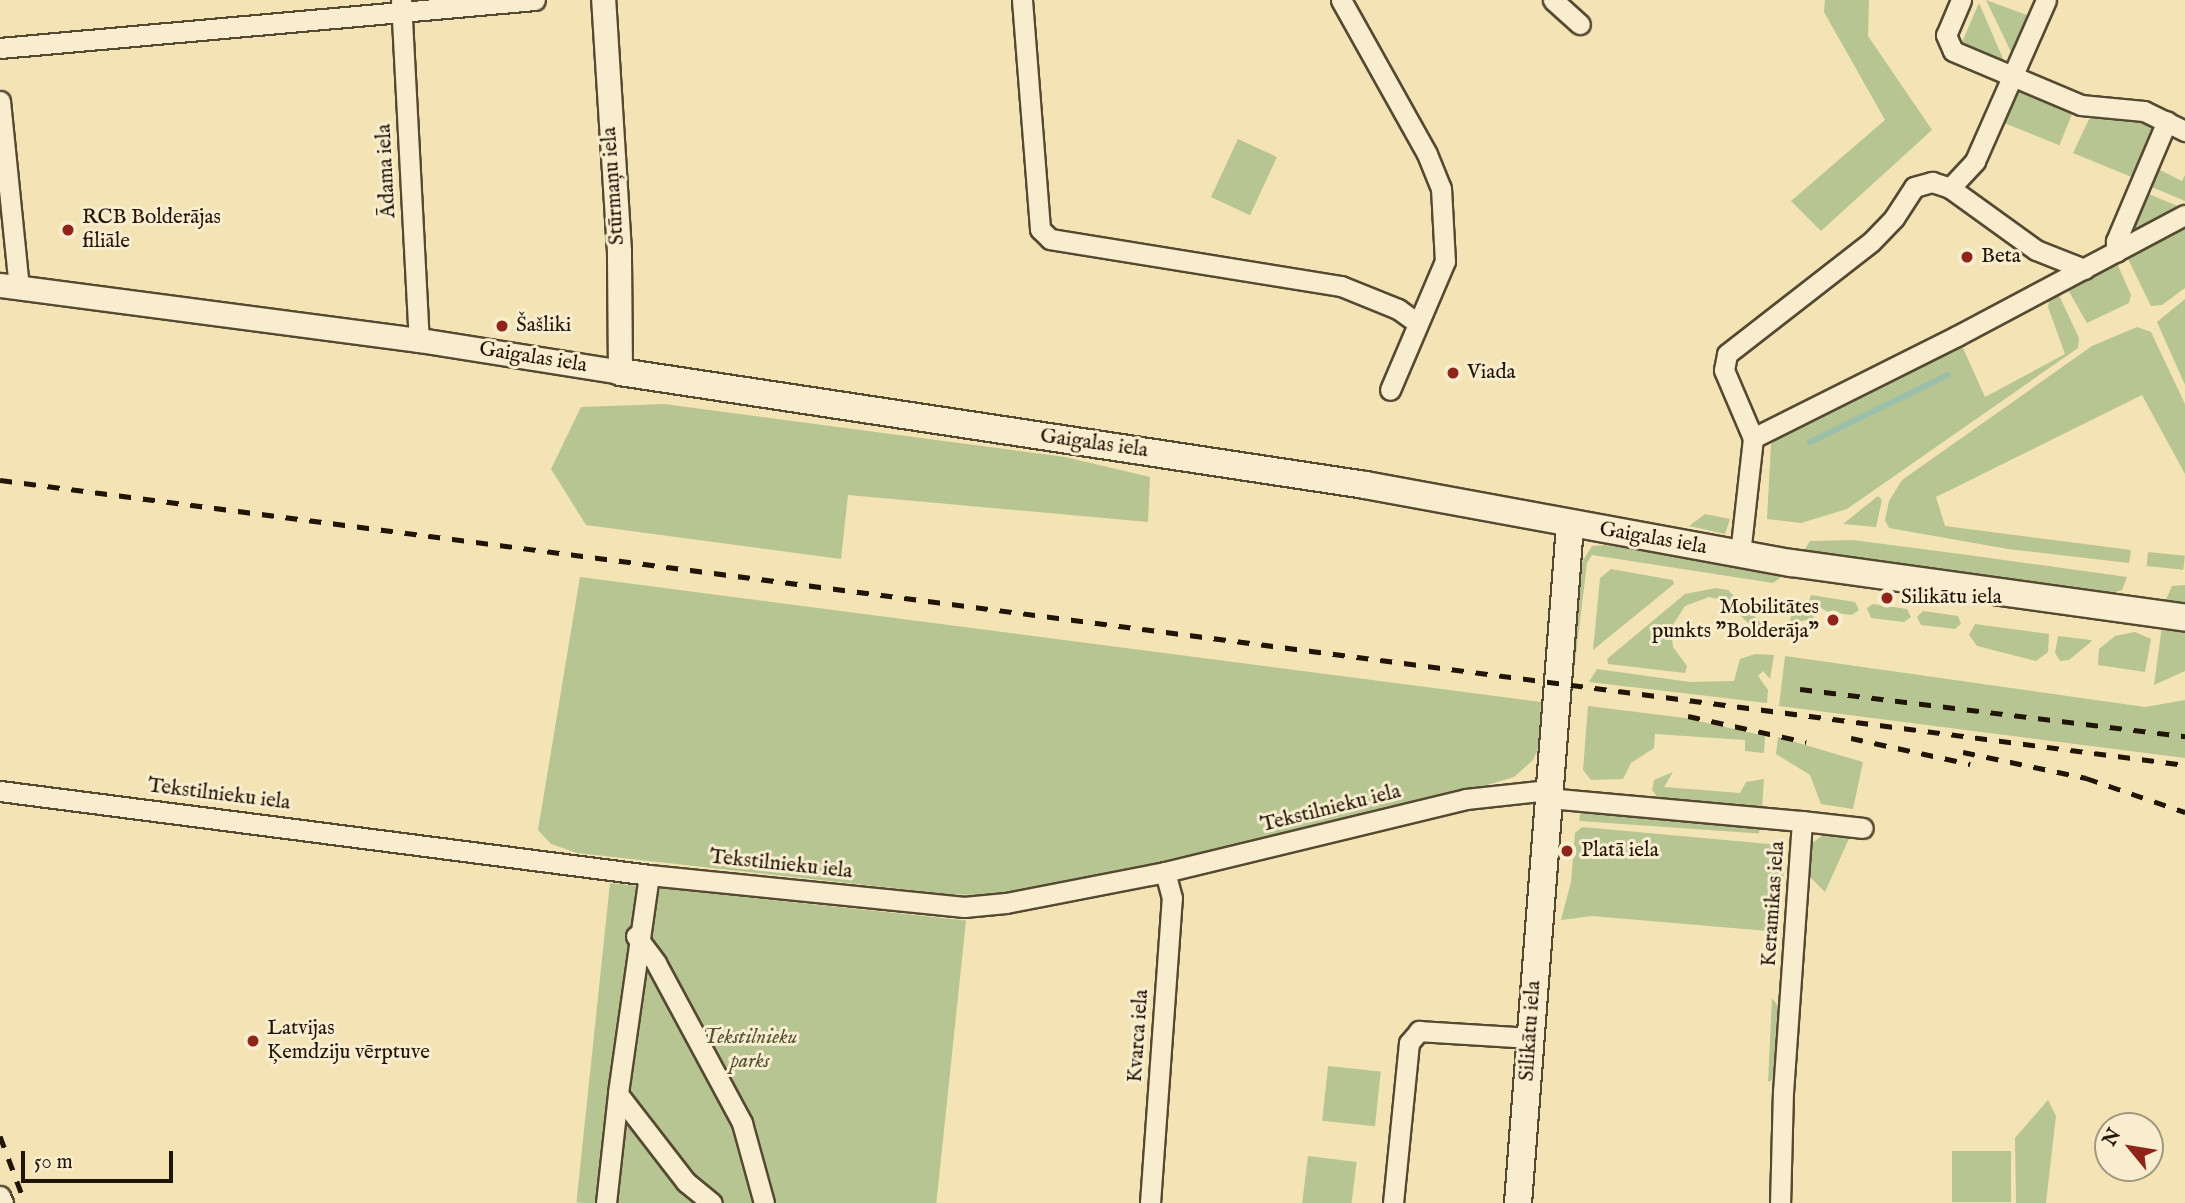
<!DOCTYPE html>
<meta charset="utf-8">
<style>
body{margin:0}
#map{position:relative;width:2185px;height:1203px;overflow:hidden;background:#f4e4b5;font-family:"IM FELL English",serif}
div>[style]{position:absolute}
.green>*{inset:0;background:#b6c591;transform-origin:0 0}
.stream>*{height:6px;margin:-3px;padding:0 3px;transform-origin:3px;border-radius:3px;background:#9cbfa9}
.roads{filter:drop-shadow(2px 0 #564932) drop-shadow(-2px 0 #564932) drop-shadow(0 2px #564932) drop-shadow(0 -2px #564932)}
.minor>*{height:19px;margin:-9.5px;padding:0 9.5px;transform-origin:9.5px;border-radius:9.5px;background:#f8edcf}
.tertiary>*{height:23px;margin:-11.5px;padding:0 11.5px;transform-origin:11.5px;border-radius:11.5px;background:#f8edcf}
.secondary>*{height:26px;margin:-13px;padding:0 13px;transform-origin:13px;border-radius:13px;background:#f8edcf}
.rail>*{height:5px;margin-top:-2.5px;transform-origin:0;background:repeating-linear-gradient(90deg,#211507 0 12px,transparent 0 24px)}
.dots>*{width:19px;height:19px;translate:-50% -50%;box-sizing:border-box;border:4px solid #f8edcf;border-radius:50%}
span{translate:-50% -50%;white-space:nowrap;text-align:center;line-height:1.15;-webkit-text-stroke:6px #f8edcf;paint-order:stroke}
.street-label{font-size:21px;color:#211507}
.poi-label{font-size:21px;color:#211507}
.left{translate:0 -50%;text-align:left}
.right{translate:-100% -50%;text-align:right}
.park-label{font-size:21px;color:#555337;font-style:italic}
.north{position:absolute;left:2094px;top:1112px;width:70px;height:70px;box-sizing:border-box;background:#f8edcf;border:2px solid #a2977f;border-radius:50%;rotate:300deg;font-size:19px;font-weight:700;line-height:28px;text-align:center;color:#211507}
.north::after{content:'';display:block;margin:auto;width:24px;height:32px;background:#8f2418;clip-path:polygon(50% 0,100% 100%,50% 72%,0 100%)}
.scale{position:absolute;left:21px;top:1151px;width:152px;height:32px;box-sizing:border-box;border:4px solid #211507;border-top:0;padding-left:9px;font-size:21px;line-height:24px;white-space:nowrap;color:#211507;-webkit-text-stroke:5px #f8edcf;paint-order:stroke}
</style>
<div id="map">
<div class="green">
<i style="clip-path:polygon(1825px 0,1869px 0,1868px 36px,1932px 130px,1821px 231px,1791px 201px,1885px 120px,1824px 12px)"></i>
<i style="clip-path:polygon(1986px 0,2027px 15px,2012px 54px)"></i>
<i style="clip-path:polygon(1979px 3px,2004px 61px,1962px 42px)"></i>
<i style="left:2016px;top:90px;width:61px;height:35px;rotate:22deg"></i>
<i style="clip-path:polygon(2091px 115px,2132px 119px,2155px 129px,2134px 178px,2073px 153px)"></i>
<i style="clip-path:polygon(2168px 136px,2172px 137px,2158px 169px,2182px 181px,2185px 175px,2185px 201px,2147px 185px)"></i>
<i style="left:1238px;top:139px;width:43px;height:64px;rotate:25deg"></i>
<i style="clip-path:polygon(2144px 192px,2180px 207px,2125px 236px)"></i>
<i style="clip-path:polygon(2185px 227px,2185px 288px,2162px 305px,2151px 306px,2127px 257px)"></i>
<i style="clip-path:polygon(2116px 261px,2131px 295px,2129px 303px,2087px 323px,2067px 288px)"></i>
<i style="clip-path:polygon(2057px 291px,2079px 338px,2078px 348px,1847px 509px,1801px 523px,1767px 519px,1771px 444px,1786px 431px,1956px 346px,1963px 348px,1985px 397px,2065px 354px,2048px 307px,2050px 296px)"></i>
<i style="clip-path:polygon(2185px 299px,2185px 385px,2157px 322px)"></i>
<i style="clip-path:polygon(2137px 327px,2151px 332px,2185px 404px,2185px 474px,2142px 395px,1936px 497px,1945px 526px,2131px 550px,2129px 563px,2008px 549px,1889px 528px,1885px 520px,1889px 501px,1902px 480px,2092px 346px)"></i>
<i style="clip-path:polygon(664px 404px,1065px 457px,1150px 477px,1148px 522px,848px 495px,841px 559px,586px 525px,551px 469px,581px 407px)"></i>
<i style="clip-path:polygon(1878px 496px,1882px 500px,1876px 527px,1843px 524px)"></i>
<i style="clip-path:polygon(1705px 514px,1730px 519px,1725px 534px,1689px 526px)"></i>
<i style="clip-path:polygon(1853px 540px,1968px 555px,2127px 577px,2122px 590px,2109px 594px,1803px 552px,1810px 541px)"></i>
<i style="clip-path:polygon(1605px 545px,1779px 574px,1780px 578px,1773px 583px,1592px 555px,1587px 563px,1573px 679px,1569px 679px,1578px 568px,1592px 546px)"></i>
<i style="left:2148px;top:552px;width:37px;height:14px;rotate:6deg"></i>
<i style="clip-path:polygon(1611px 569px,1673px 580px,1674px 584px,1593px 650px,1600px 578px)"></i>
<i style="clip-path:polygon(580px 577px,1541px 702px,1539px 746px,1533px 760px,1514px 777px,1467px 791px,1009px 896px,947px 894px,577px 853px,551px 844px,538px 830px)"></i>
<i style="clip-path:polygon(2185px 585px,2185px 605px,2165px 602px,2172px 586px)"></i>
<i style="clip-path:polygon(1716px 588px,1728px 590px,1771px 633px,1777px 628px,1777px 636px,1754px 629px,1726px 601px,1709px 597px,1685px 606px,1671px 628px,1673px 647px,1687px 666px,1685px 673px,1608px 664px,1607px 659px,1685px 594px)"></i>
<i style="clip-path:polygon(1811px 595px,1855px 602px,1859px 610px,1852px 615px,1828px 612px,1809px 601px)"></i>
<i style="clip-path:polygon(1795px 604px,1814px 615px,1813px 619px,1789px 623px)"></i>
<i style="clip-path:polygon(1873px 604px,1907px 609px,1911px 617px,1904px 622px,1871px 618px,1867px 608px)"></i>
<i style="clip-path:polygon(1923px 611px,1958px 616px,1961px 624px,1955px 629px,1921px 625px,1917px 617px)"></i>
<i style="clip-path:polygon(1975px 624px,2049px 634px,2048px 652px,2036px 661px,1977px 646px,1969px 635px)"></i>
<i style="clip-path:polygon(2162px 626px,2185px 629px,2185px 671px,2154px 685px)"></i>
<i style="clip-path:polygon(2135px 632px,2151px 639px,2145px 672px,2098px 665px,2099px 649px,2115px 636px)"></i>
<i style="clip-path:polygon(2058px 636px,2091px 640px,2092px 641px,2069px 660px,2060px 661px,2055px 653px)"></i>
<i style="clip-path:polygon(1755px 654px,1774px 655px,1770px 679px,1763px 671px,1758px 676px,1768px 690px,1767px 703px,1589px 682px,1597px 669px,1690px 682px,1734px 681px,1740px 659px)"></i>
<i style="clip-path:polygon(1785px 656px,2145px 707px,2185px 700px,2185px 758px,1779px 706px)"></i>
<i style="clip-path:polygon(1588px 706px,1685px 718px,1765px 736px,1764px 753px,1745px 751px,1745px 740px,1655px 734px,1654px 748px,1631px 763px,1623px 779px,1591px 780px,1583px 770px)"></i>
<i style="clip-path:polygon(1778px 737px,1863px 762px,1853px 809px,1821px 804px,1810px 775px,1776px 754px)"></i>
<i style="clip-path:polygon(1673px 772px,1664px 787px,1740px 793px,1746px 782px,1764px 779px,1762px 808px,1659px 799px,1652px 790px,1654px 780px)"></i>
<i style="left:1580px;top:813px;width:180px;height:8px;rotate:4deg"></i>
<i style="clip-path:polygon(1582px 827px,1780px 845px,1785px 855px,1779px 932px,1592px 916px,1561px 920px,1571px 882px,1575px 833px)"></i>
<i style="clip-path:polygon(1826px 833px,1851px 834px,1825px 892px,1810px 877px,1812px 843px)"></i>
<i style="left:610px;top:883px;width:358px;height:321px;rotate:6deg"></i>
<i style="clip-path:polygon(1772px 998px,1779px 1007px,1774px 1079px,1768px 1082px)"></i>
<i style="left:1328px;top:1066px;width:53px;height:55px;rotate:6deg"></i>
<i style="clip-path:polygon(2048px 1100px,2056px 1116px,2046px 1203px,2016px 1203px,2015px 1138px)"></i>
<i style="left:2011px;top:1151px;width:51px;height:59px;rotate:90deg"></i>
<i style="left:1308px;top:1156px;width:49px;height:47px;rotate:7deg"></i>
</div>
<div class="stream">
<i style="left:1810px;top:442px;width:153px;rotate:-25.9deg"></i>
</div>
<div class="roads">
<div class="minor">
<i style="left:401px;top:0;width:340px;rotate:87deg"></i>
<i style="left:1022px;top:0;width:230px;rotate:85.5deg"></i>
<i style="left:1040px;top:229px;width:14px;rotate:45deg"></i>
<i style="left:1050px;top:239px;width:295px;rotate:9.2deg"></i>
<i style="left:1341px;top:286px;width:61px;rotate:22deg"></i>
<i style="left:1398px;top:309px;width:22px;rotate:36deg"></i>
<i style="left:1341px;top:0;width:176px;rotate:60.8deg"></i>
<i style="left:1427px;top:154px;width:37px;rotate:68deg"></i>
<i style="left:1441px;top:188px;width:73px;rotate:86.9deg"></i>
<i style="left:1445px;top:261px;width:140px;rotate:113.1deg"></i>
<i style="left:1553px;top:0;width:36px;rotate:42deg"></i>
<i style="left:1961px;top:0;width:38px;rotate:113deg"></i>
<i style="left:1946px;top:35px;width:17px;rotate:66deg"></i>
<i style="left:1953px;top:51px;width:139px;rotate:22.9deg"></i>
<i style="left:2081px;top:105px;width:63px;rotate:5.4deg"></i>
<i style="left:2144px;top:111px;width:46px;rotate:26deg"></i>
<i style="left:0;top:48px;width:537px;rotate:-5.13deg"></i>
<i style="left:0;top:101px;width:188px;rotate:84.2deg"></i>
<i style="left:1950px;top:188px;width:106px;rotate:35.8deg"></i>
<i style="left:2036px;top:250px;width:52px;rotate:21.6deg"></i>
<i style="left:2116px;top:252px;width:11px;rotate:-90deg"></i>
<i style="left:2116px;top:241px;width:130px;rotate:-67deg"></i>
<i style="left:1753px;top:438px;width:228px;rotate:-26.6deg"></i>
<i style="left:1957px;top:336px;width:258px;rotate:-28deg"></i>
<i style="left:1740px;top:554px;width:117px;rotate:-83.6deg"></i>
<i style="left:1753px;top:438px;width:74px;rotate:-113.1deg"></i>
<i style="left:1724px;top:370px;width:16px;rotate:-79deg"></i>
<i style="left:1727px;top:354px;width:182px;rotate:-37.9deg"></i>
<i style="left:1871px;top:242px;width:33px;rotate:-46deg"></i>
<i style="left:1894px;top:218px;width:37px;rotate:-57deg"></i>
<i style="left:1914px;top:187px;width:19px;rotate:-16deg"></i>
<i style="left:1932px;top:182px;width:19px;rotate:18deg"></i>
<i style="left:1950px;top:188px;width:37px;rotate:-47deg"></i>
<i style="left:1975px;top:161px;width:176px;rotate:-66.2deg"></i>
<i style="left:0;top:791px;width:654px;rotate:7.37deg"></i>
<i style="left:649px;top:875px;width:317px;rotate:5.8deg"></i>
<i style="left:964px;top:907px;width:42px;rotate:-5.4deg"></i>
<i style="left:1006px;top:903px;width:162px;rotate:-11deg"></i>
<i style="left:1165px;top:872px;width:310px;rotate:-13.6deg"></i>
<i style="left:1466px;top:799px;width:83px;rotate:-6.2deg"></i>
<i style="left:1548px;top:798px;width:255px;rotate:5.2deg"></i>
<i style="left:1802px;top:821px;width:271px;rotate:94deg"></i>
<i style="left:1783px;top:1091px;width:112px;rotate:91.5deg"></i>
<i style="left:1802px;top:821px;width:61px;rotate:6.5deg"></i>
<i style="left:649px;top:875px;width:221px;rotate:98.1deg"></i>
<i style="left:618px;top:1094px;width:111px;rotate:52.3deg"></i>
<i style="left:686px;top:1182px;width:33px;rotate:39deg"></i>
<i style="left:636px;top:936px;width:34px;rotate:53deg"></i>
<i style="left:656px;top:963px;width:182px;rotate:61.7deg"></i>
<i style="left:742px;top:1123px;width:83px;rotate:74.6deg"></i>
<i style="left:0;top:1196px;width:8px;rotate:67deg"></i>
<i style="left:606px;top:1203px;width:110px;rotate:-83.7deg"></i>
<i style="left:1150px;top:1203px;width:306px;rotate:-85.9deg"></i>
<i style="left:1172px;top:898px;width:27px;rotate:-105deg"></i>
<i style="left:1393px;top:1203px;width:161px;rotate:-84.3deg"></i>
<i style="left:1409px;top:1043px;width:16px;rotate:-50deg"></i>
<i style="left:1419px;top:1031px;width:111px;rotate:3.6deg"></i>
</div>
<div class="tertiary">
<i style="left:0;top:285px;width:423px;rotate:7.5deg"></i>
<i style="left:419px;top:340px;width:204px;rotate:9deg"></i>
<i style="left:620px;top:372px;width:121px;rotate:-90.5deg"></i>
<i style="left:619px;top:251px;width:252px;rotate:-93.6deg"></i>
</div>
<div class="secondary">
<i style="left:620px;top:372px;width:754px;rotate:8.62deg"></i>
<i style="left:1365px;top:485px;width:433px;rotate:10.4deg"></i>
<i style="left:1791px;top:563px;width:398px;rotate:7.9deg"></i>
<i style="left:1518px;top:1203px;width:680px;rotate:-85.61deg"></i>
</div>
</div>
<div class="rail">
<i style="left:0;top:480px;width:2204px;rotate:7.43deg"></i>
<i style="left:1800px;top:689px;width:388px;rotate:7deg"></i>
<i style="left:1688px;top:716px;width:121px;rotate:12.4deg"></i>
<i style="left:1851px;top:738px;width:122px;rotate:12.3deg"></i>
<i style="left:1963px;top:752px;width:126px;rotate:11.9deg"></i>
<i style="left:2086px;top:778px;width:105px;rotate:19deg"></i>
<i style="left:0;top:1136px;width:72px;rotate:69.5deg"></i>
</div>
<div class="dots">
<i style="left:68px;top:230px;background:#8f2418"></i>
<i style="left:1967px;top:257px;background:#8f2418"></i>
<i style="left:502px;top:326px;background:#8f2418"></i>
<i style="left:1453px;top:373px;background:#8f2418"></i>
<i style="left:1887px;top:598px;background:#8f2418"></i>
<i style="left:1833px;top:620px;background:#8f2418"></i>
<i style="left:1567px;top:851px;background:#8f2418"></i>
<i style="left:253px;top:1041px;background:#8f2418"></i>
</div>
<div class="street-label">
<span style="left:387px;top:171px;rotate:-93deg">Ādama iela</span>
<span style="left:614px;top:186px;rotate:-94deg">Stūrmaņu iela</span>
<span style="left:533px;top:358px;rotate:9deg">Gaigalas iela</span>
<span style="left:1094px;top:444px;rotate:8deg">Gaigalas iela</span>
<span style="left:1653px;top:539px;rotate:10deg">Gaigalas iela</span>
<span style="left:219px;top:795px;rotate:7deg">Tekstilnieku iela</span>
<span style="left:1331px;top:809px;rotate:-14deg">Tekstilnieku iela</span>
<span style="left:781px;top:865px;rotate:6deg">Tekstilnieku iela</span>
<span style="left:1774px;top:904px;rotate:-86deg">Keramikas iela</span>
<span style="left:1531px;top:1031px;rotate:-86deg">Silikātu iela</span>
<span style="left:1139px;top:1036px;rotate:-86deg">Kvarca iela</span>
</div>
<div class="poi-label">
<span class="left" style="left:82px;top:230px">RCB Bolderājas<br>filiāle</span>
<span class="left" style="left:1981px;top:257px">Beta</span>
<span class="left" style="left:516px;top:326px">Šašliki</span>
<span class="left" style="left:1467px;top:373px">Viada</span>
<span class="left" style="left:1901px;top:598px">Silikātu iela</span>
<span class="right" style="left:1819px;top:620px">Mobilitātes<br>punkts "Bolderāja"</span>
<span class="left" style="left:1581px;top:851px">Platā iela</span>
<span class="left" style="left:267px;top:1041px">Latvijas<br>Ķemdziju vērptuve</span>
</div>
<div class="park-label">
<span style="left:750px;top:1050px">Tekstilnieku<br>parks</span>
</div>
<div class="north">N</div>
<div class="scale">50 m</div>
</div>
